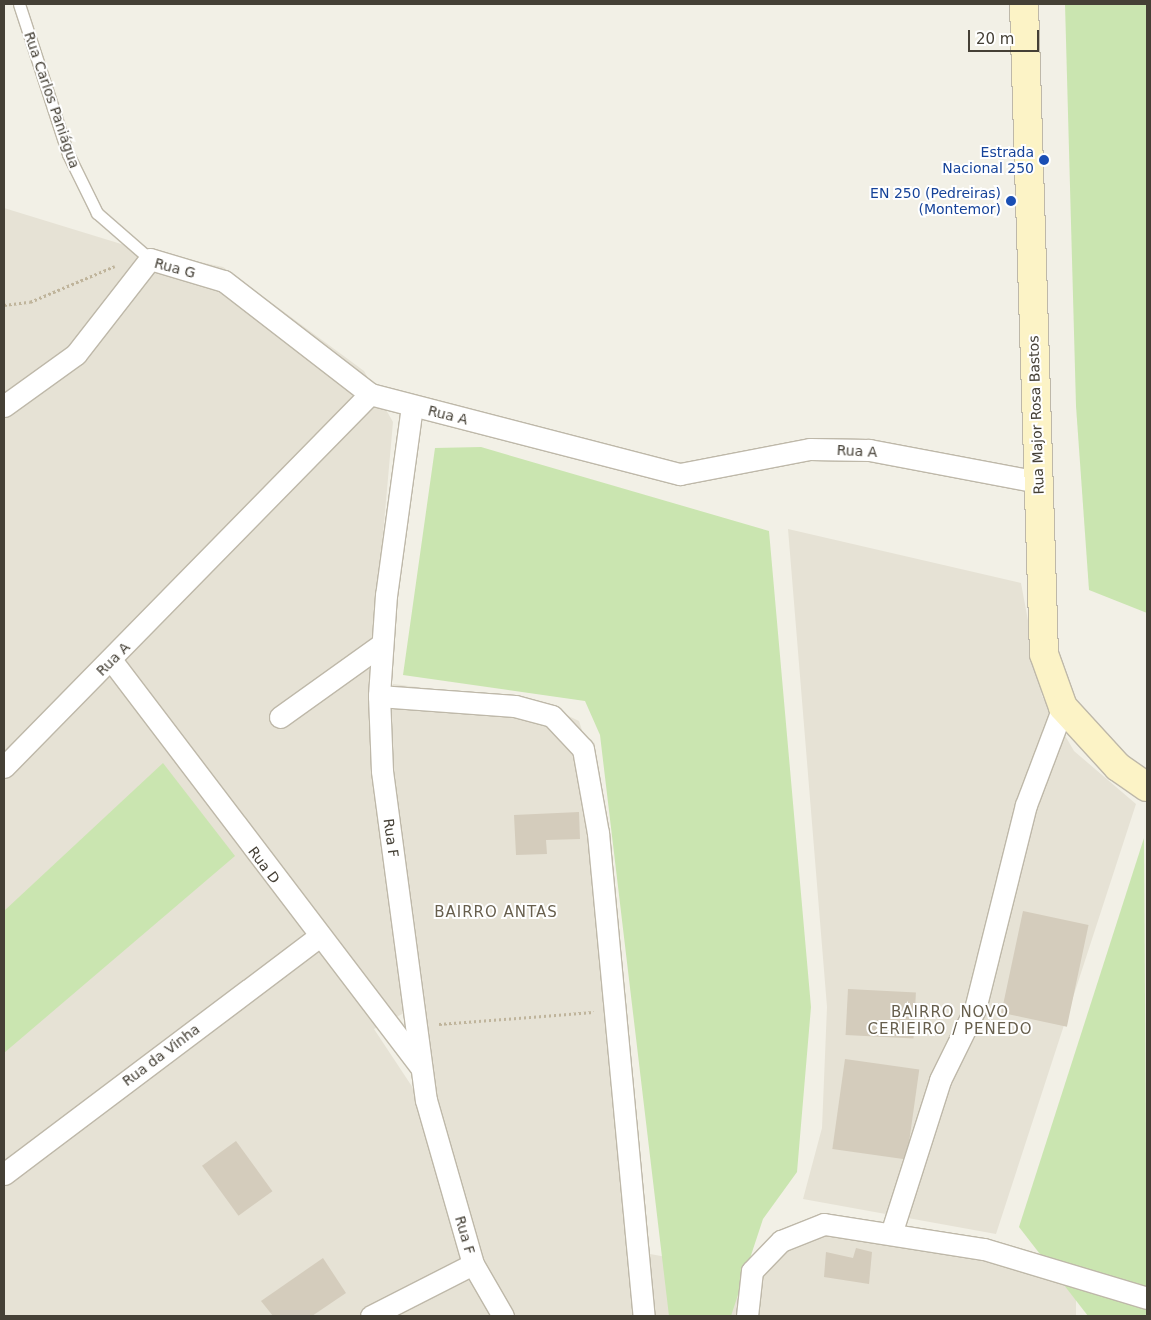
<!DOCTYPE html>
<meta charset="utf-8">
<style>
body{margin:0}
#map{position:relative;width:1151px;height:1320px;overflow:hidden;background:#f2f0e6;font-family:"DejaVu Sans",sans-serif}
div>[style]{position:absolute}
.residential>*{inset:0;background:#e6e2d5}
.green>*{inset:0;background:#cae5b0}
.building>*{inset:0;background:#d4ccbc;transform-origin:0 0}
.path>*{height:3px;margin-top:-1.5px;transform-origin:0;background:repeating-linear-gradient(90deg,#bfb49b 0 2.5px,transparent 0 5px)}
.roads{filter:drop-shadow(1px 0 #beb8a9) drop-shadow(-1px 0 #beb8a9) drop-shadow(0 1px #beb8a9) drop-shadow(0 -1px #beb8a9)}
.service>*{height:11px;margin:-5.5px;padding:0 5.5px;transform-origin:5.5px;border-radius:5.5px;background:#fff}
.minor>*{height:21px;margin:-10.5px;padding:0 10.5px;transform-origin:10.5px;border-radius:10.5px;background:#fff}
.secondary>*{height:28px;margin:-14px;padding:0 14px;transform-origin:14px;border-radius:14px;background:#fcf3c6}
.dots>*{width:14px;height:14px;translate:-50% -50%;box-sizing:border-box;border:2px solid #fff;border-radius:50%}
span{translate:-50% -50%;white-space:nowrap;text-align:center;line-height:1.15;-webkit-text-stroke:4px #fff;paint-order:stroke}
.street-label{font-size:14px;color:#454036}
.transit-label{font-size:14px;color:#164399}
.right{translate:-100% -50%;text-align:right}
.neighbourhood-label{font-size:15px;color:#675f4d;letter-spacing:1px}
.frame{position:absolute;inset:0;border:5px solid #454036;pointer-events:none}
.scale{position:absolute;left:968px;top:30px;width:71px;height:22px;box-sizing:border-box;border:2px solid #454036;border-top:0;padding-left:6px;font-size:15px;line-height:18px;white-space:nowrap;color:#454036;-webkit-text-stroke:4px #fff;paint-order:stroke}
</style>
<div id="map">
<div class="residential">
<i style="clip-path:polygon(4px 208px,131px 247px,223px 267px,364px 371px,393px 422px,371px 670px,404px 1013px,374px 1029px,413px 1088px,430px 1128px,386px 730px,393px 684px,539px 702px,579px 721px,594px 767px,642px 1222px,650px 1254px,760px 1274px,786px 1246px,819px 1231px,975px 1254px,1076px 1284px,1076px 1316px,4px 1316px)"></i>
<i style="clip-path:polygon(788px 529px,1021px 583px,1042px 696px,1074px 751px,1136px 804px,996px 1234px,803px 1199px,822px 1128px,827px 1007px)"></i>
</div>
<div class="green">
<i style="clip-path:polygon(1065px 4px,1147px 4px,1147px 613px,1089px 590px,1076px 406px)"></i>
<i style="clip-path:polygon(481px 447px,769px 531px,811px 1007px,797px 1172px,763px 1219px,731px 1316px,669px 1316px,600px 735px,585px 701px,403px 675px,435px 448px)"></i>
<i style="clip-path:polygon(163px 763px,235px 856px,4px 1053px,4px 911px)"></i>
<i style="clip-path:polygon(1144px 838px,1147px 1316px,1088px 1316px,1019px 1227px)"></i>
</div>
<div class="building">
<i style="clip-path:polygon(579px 812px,580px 839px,546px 840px,547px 854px,516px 855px,514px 815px)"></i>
<i style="left:1023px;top:911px;width:67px;height:104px;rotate:12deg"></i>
<i style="left:848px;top:989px;width:68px;height:46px;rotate:3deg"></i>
<i style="left:845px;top:1059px;width:75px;height:91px;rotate:8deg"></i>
<i style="left:236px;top:1141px;width:62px;height:42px;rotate:54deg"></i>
<i style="clip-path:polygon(856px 1248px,872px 1252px,869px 1284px,824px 1277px,826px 1252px,853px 1258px)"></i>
<i style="clip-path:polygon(323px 1258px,346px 1293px,312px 1316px,273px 1316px,261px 1301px)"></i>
</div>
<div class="path">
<i style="left:4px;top:305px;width:26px;rotate:-7deg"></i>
<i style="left:30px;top:302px;width:92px;rotate:-23deg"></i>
<i style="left:439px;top:1024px;width:155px;rotate:-4.4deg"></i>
</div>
<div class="roads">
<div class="service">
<i style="left:19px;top:4px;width:158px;rotate:71.9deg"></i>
<i style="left:68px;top:154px;width:66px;rotate:63.8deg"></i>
<i style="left:97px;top:213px;width:70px;rotate:41deg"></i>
</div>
<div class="minor">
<i style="left:4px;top:406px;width:89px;rotate:-35.8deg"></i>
<i style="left:76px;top:354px;width:120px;rotate:-52.1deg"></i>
<i style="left:150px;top:259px;width:77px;rotate:16.6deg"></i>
<i style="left:224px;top:281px;width:185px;rotate:37.7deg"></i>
<i style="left:412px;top:406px;width:191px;rotate:97.8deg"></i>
<i style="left:386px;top:595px;width:101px;rotate:94deg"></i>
<i style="left:379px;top:696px;width:75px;rotate:87.7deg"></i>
<i style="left:382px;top:771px;width:332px;rotate:82.4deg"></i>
<i style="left:426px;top:1100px;width:171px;rotate:74deg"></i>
<i style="left:473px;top:1264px;width:60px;rotate:60deg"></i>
<i style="left:112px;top:661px;width:509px;rotate:52.75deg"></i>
<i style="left:379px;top:696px;width:136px;rotate:4.2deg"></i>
<i style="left:515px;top:706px;width:38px;rotate:15deg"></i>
<i style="left:552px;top:716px;width:45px;rotate:46.8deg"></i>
<i style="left:583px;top:749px;width:85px;rotate:79.9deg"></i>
<i style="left:598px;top:833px;width:485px;rotate:84.6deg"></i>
<i style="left:280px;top:717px;width:125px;rotate:-35.6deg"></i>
<i style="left:4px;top:767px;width:523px;rotate:-45.54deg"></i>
<i style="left:370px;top:394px;width:320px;rotate:14.5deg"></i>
<i style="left:680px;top:474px;width:132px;rotate:-10.9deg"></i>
<i style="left:810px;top:449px;width:59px;rotate:1deg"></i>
<i style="left:869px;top:450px;width:172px;rotate:10.7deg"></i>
<i style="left:4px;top:1174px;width:393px;rotate:-37deg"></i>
<i style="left:891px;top:1234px;width:162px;rotate:-72.3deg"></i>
<i style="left:940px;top:1080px;width:79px;rotate:-63.8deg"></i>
<i style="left:975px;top:1009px;width:210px;rotate:-76deg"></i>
<i style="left:1026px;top:805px;width:105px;rotate:-69.3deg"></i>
<i style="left:371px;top:1316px;width:114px;rotate:-27deg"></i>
<i style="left:747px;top:1316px;width:45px;rotate:-83.7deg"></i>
<i style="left:752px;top:1271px;width:42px;rotate:-46deg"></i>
<i style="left:781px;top:1241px;width:46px;rotate:-21.6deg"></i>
<i style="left:824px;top:1224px;width:162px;rotate:8.9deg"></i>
<i style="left:984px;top:1249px;width:170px;rotate:16.7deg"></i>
</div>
<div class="secondary">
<i style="left:1024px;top:4px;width:650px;rotate:88.24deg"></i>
<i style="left:1044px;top:654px;width:56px;rotate:70.3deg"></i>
<i style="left:1063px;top:707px;width:81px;rotate:47.5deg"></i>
<i style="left:1118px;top:767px;width:35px;rotate:35deg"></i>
</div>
</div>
<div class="dots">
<i style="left:1044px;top:160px;background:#1a4fb4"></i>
<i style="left:1011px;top:201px;background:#1a4fb4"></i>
</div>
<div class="street-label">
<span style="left:52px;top:100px;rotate:71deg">Rua Carlos Paniágua</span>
<span style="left:175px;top:268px;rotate:15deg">Rua G</span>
<span style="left:448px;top:415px;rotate:14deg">Rua A</span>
<span style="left:1036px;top:415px;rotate:-92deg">Rua Major Rosa Bastos</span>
<span style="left:857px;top:451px;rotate:3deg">Rua A</span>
<span style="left:113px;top:659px;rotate:-45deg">Rua A</span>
<span style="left:391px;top:838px;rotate:82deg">Rua F</span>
<span style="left:264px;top:865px;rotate:53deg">Rua D</span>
<span style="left:161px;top:1055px;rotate:-37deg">Rua da Vinha</span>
<span style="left:465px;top:1235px;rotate:74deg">Rua F</span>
</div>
<div class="transit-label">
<span class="right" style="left:1034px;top:160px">Estrada<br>Nacional 250</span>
<span class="right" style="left:1001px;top:201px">EN 250 (Pedreiras)<br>(Montemor)</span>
</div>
<div class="neighbourhood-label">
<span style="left:496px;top:913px">BAIRRO ANTAS</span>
<span style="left:950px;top:1021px">BAIRRO NOVO<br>CERIEIRO / PENEDO</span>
</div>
<div class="frame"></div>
<div class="scale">20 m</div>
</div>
